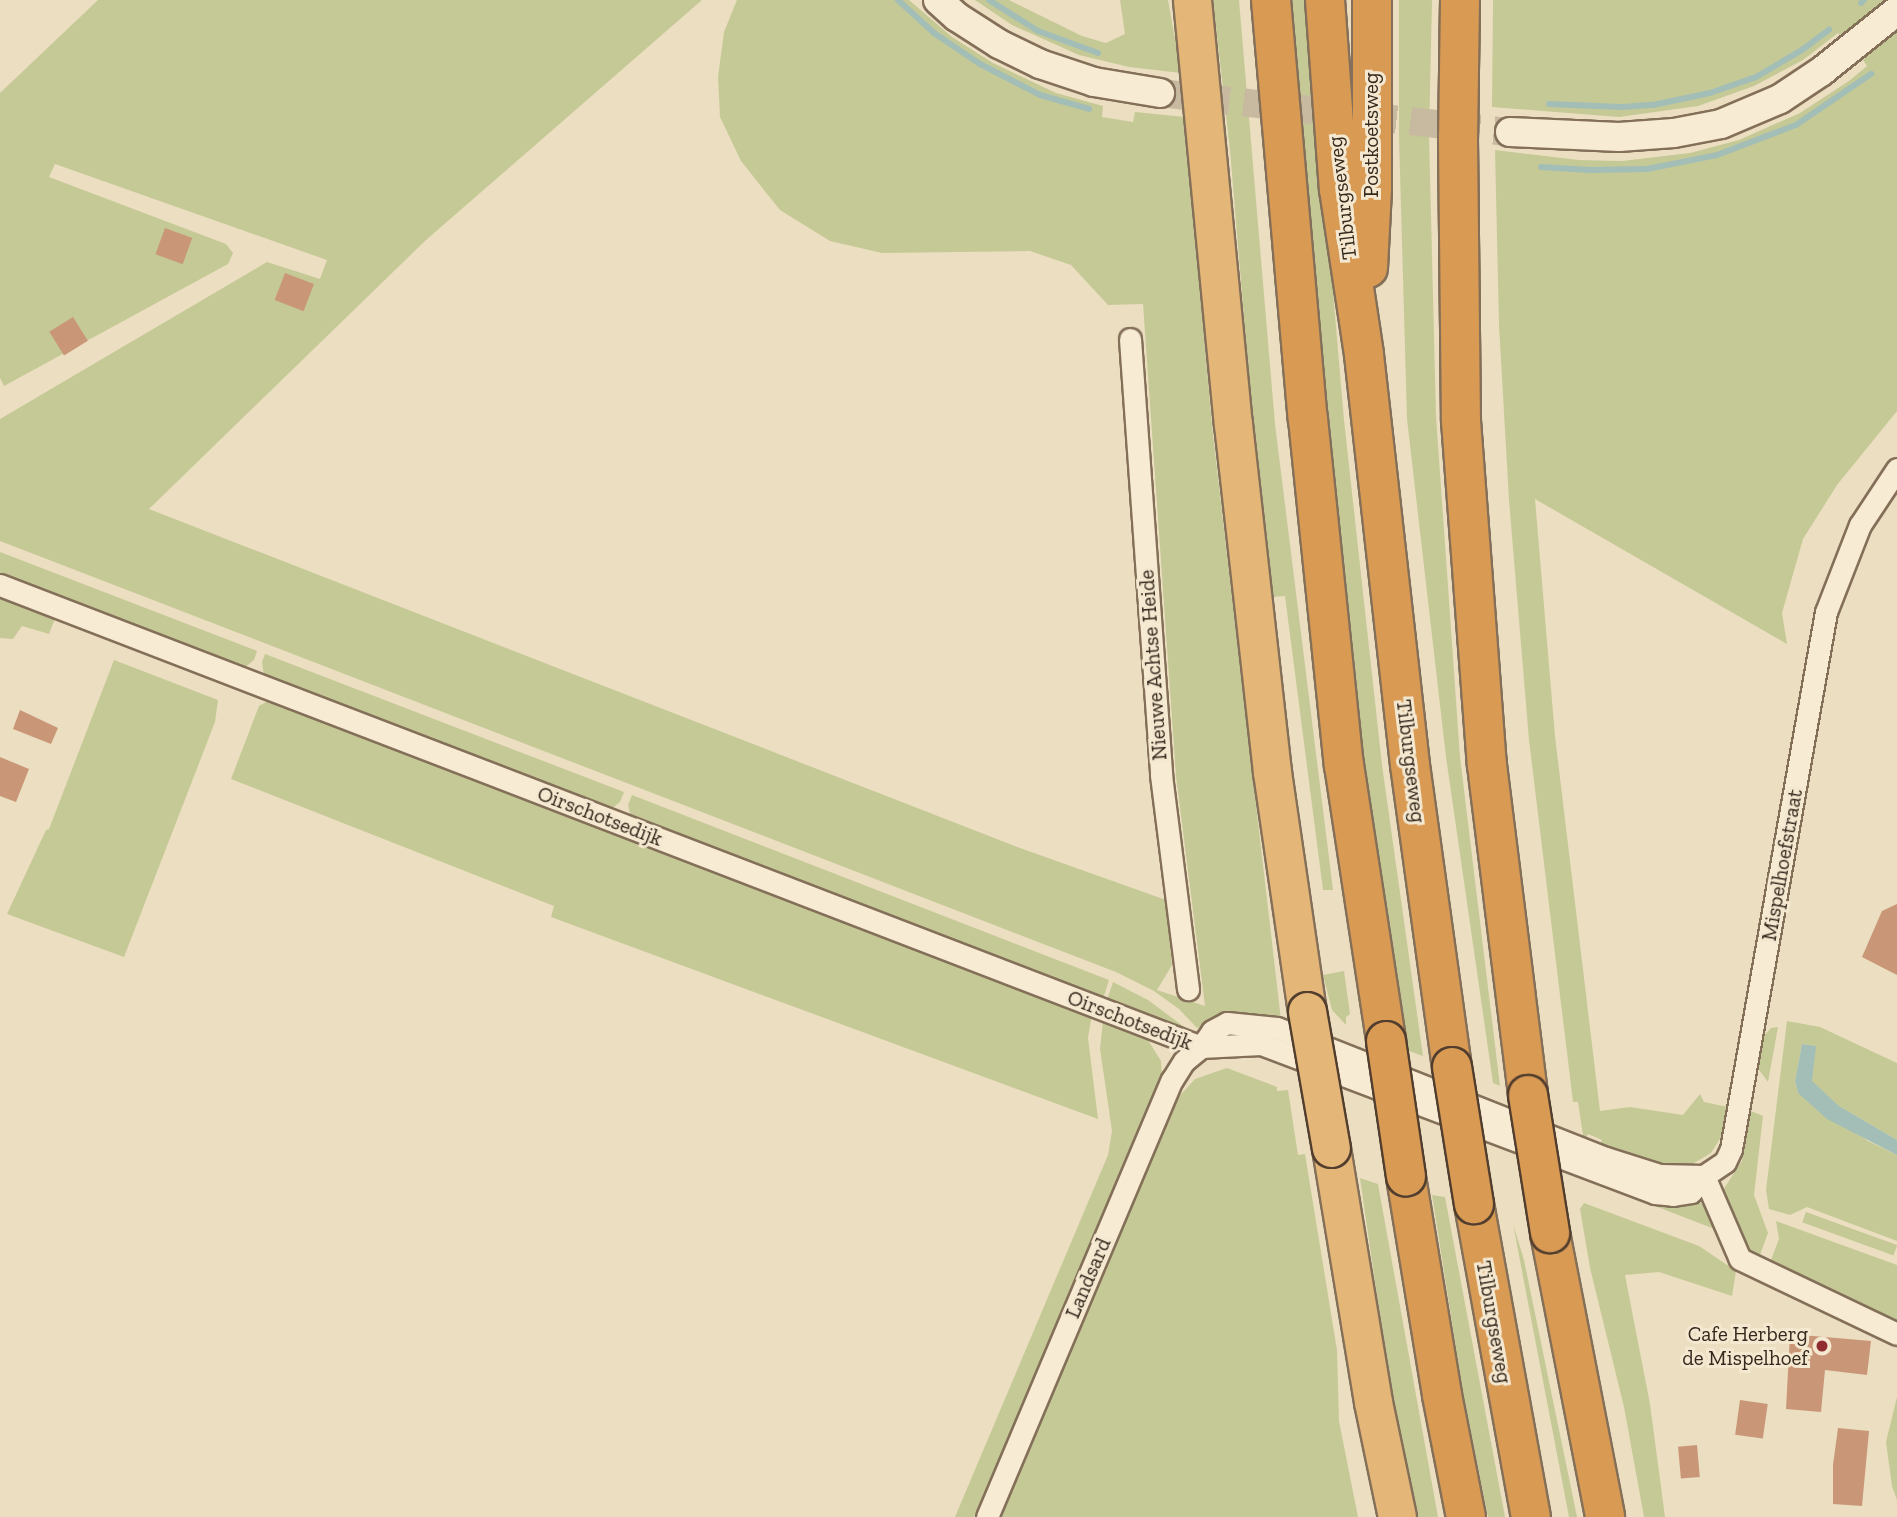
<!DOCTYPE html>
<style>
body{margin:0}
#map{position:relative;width:1897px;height:1517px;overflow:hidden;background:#ecdec1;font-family:"Zilla Slab",serif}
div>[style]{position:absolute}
.green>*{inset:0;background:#c5c996;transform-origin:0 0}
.water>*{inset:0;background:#a3beb6}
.stream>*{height:6px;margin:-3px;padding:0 3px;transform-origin:3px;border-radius:3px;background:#a3beb6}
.building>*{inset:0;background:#c99778;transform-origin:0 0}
.tertiary-tunnel>*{height:28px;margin-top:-14px;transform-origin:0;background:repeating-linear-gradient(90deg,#c7baa0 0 28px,transparent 0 42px)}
.roads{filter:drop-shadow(2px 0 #846f59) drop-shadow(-2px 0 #846f59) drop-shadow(0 2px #846f59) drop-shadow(0 -2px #846f59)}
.minor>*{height:21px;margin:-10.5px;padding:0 10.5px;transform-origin:10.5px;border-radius:10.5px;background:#f7ebd4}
.tertiary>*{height:28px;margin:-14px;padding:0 14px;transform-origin:14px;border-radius:14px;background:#f7ebd4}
.trunk>*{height:37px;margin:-18.5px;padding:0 18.5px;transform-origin:18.5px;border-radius:18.5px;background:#e4b677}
.motorway>*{height:38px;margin:-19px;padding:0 19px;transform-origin:19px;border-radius:19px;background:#d99a54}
.bridges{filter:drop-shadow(2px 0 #523e2e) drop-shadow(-2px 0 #523e2e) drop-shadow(0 2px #523e2e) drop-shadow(0 -2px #523e2e)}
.trunk-bridge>*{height:37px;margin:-18.5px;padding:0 18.5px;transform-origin:18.5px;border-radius:18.5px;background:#e4b677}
.motorway-bridge>*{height:38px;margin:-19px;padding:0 19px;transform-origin:19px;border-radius:19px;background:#d99a54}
.dots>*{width:19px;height:19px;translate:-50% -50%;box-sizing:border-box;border:4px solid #f4e8d0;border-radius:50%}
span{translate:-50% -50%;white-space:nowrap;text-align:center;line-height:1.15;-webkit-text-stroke:6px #f4e8d0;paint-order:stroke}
.street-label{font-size:21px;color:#35281d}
.poi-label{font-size:21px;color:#35281d}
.right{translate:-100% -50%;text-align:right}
</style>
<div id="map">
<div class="green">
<i style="clip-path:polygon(98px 0,702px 0,426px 240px,149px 509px,1020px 848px,1166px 900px,1172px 965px,1157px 990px,1205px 1006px,1176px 776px,1143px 304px,1108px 305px,1071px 265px,1030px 251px,882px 253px,830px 241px,780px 210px,741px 161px,720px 117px,718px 77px,724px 32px,737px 0,909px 0,952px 37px,993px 63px,1056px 93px,1103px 106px,1102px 117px,1133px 122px,1135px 112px,1185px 117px,1212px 426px,1281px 1020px,1237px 1014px,1197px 1028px,1179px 1009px,1154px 991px,1116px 972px,0 541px,0 419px,267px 262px,320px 279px,327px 260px,55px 164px,49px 177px,226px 244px,233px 253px,228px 264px,4px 386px,0 378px,0 93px)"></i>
<i style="clip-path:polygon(975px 0,1009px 0,1082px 36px,1106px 43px,1125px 34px,1120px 0,1168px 0,1181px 73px,1129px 67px,1079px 55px,1012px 25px)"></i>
<i style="clip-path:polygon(1213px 0,1239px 0,1275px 424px,1333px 890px,1323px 890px,1285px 596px,1273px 597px,1253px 425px,1230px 150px)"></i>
<i style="clip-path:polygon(1291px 0,1308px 0,1344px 420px,1382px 765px,1423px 1056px,1409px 1051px,1365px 766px,1325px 420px)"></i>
<i style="clip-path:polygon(1399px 0,1432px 0,1429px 136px,1436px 416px,1460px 757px,1500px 1086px,1493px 1083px,1446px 757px,1407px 419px,1399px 137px)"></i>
<i style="clip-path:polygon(1493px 0,1889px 0,1841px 36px,1838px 33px,1803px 60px,1754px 86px,1698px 106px,1619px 117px,1492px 107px)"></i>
<i style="clip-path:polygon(1897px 30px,1897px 411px,1837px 485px,1803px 539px,1782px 613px,1787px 644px,1535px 499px,1555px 736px,1600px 1111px,1630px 1107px,1683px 1115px,1700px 1094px,1704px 1102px,1728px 1107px,1723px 1134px,1711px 1153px,1689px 1166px,1662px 1169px,1599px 1148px,1602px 1140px,1588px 1134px,1584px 1142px,1578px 1102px,1573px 1102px,1529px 740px,1509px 500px,1499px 325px,1495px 150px,1579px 160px,1622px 161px,1690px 153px,1739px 140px,1800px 113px,1849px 81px,1867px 66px,1863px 60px)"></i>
<i style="clip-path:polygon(0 552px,257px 651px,254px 660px,243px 669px,0 575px)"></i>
<i style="clip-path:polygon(0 594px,56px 616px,49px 634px,22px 626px,13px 639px,0 638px)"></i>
<i style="clip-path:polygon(265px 654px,624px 792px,620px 802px,610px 810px,264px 676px,262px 662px)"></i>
<i style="clip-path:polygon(114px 660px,218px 700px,215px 722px,124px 957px,7px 914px,46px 830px,49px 829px)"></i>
<i style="clip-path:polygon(268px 701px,1092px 1014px,1088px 1038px,1098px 1119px,551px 917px,554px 906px,231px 779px,259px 706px)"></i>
<i style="clip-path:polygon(632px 795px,1109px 980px,1103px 999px,631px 817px,628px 805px)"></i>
<i style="clip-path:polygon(1344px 971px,1350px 1014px,1346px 1017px,1346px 1025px,1332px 1010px,1323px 975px)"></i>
<i style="clip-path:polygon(1113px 982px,1148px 1000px,1191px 1032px,1107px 1000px)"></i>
<i style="clip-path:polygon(1103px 1021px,1146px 1037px,1161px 1061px,1162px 1076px,974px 1517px,955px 1517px,1108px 1155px,1112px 1131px,1100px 1049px)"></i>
<i style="clip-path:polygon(1787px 1021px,1820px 1027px,1897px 1063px,1897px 1140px,1839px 1106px,1811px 1081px,1815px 1046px,1802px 1044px,1795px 1081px,1798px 1093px,1868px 1141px,1897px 1155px,1897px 1241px,1807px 1207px,1790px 1215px,1769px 1209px,1766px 1190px)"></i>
<i style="clip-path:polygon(1778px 1027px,1768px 1082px,1757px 1067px,1762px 1038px,1771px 1028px)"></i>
<i style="clip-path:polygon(1255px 1051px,1676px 1203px,1699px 1202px,1706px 1207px,1717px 1230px)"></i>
<i style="clip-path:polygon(1227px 1068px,1277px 1087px,1277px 1091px,1288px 1090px,1298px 1155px,1305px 1154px,1337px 1350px,1339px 1421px,1358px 1517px,996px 1517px,1173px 1103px,1195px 1079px)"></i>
<i style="clip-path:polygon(1751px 1111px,1763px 1116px,1754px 1195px,1768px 1233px,1760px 1255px,1744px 1248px,1721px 1193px,1742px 1161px)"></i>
<i style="clip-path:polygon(1360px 1178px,1378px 1184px,1438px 1517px,1416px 1517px,1392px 1400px)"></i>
<i style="clip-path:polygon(1432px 1195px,1445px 1197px,1505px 1517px,1488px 1517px,1463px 1392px)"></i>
<i style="clip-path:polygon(1584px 1203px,1699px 1246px,1736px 1271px,1732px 1296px,1659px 1272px,1625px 1275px,1650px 1404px,1665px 1517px,1644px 1517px,1624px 1407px,1590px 1268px,1580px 1209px)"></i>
<i style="left:1806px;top:1212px;width:97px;height:11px;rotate:20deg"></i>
<i style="clip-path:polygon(1776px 1221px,1897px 1265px,1897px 1322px,1771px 1260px,1779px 1239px)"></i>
<i style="clip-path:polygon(1513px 1224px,1524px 1260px,1577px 1517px,1569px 1517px)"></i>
<i style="clip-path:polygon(1897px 1397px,1897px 1500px,1892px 1486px,1886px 1442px)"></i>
</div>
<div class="water">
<i style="clip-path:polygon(1802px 1044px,1816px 1046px,1812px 1081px,1839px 1106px,1897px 1140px,1897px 1155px,1827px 1119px,1798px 1093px,1795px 1081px)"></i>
</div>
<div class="stream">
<i style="left:898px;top:0;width:49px;rotate:42.5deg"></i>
<i style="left:934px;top:33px;width:55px;rotate:34deg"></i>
<i style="left:980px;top:64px;width:68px;rotate:27.3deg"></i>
<i style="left:1040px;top:95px;width:51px;rotate:15.9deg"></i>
<i style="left:989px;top:0;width:58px;rotate:32.3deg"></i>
<i style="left:1038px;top:31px;width:64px;rotate:20.1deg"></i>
<i style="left:1861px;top:3px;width:4px;rotate:-45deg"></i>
<i style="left:1549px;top:104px;width:73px;rotate:2.4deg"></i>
<i style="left:1622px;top:107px;width:31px;rotate:-4deg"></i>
<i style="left:1653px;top:105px;width:58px;rotate:-11.9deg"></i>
<i style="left:1710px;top:93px;width:49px;rotate:-19.2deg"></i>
<i style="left:1756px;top:77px;width:53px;rotate:-30.4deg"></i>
<i style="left:1802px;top:50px;width:34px;rotate:-37deg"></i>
<i style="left:1541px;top:167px;width:49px;rotate:3.5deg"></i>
<i style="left:1590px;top:170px;width:57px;rotate:-1deg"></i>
<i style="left:1647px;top:169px;width:71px;rotate:-11.3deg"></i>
<i style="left:1717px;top:155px;width:85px;rotate:-20.8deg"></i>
<i style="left:1796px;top:125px;width:91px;rotate:-34.2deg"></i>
</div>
<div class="building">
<i style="left:165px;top:228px;width:29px;height:28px;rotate:20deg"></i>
<i style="left:285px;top:273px;width:31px;height:29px;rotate:21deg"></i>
<i style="left:73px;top:317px;width:28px;height:28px;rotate:58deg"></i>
<i style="clip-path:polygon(20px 710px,58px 728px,51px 744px,13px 729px)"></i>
<i style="clip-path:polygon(0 757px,29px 769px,16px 802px,0 796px)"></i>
<i style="clip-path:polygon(1897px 904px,1897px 975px,1862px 957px,1882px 911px)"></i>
<i style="clip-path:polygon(1790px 1334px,1871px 1341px,1867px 1375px,1825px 1370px,1821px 1412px,1786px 1409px)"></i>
<i style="left:1740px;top:1400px;width:28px;height:35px;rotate:8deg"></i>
<i style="clip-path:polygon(1838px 1428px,1869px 1431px,1862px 1506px,1833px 1504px,1833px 1465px)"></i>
<i style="left:1697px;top:1445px;width:32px;height:19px;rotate:85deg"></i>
</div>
<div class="tertiary-tunnel">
<i style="left:1160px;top:93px;width:352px;rotate:6.4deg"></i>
</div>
<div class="roads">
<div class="minor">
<i style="left:1130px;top:339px;width:437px;rotate:85.9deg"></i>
<i style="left:1161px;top:775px;width:216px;rotate:82.8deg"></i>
<i style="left:0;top:585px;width:1287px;rotate:21.04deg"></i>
<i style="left:1201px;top:1047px;width:60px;rotate:-2.9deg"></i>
<i style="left:1261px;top:1044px;width:421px;rotate:20.7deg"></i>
<i style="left:1655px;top:1193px;width:18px;rotate:6deg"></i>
<i style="left:1673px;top:1195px;width:18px;rotate:-9deg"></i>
<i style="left:1691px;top:1192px;width:21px;rotate:-51deg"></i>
<i style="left:1704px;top:1176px;width:25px;rotate:-34deg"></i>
<i style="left:1725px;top:1162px;width:14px;rotate:-65deg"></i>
<i style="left:1731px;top:1149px;width:545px;rotate:-79.97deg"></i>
<i style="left:1826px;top:612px;width:93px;rotate:-68.7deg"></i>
<i style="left:1860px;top:525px;width:67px;rotate:-56.5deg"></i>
<i style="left:1704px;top:1176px;width:90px;rotate:66.6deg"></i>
<i style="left:1740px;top:1259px;width:174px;rotate:25.5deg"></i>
<i style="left:987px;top:1517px;width:475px;rotate:-67.1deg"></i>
<i style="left:1172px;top:1080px;width:22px;rotate:-58deg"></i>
<i style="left:1184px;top:1061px;width:22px;rotate:-39deg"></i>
<i style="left:1201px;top:1047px;width:19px;rotate:-55deg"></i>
<i style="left:1212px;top:1031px;width:17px;rotate:-28deg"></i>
<i style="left:1227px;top:1023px;width:50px;rotate:5.7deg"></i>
<i style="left:1277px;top:1028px;width:354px;rotate:21.6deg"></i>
<i style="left:1606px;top:1158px;width:57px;rotate:17.5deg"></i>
<i style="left:1660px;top:1175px;width:44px;rotate:1.3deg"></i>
</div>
<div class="tertiary">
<i style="left:938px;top:0;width:25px;rotate:42deg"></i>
<i style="left:957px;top:17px;width:50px;rotate:32.7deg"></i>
<i style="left:999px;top:44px;width:46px;rotate:26deg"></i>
<i style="left:1040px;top:64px;width:57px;rotate:18.4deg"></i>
<i style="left:1094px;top:82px;width:67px;rotate:9.5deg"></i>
<i style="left:1510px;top:132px;width:109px;rotate:2.6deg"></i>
<i style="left:1619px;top:137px;width:55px;rotate:-4.2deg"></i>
<i style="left:1674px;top:133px;width:48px;rotate:-10.8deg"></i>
<i style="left:1721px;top:124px;width:64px;rotate:-23deg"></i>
<i style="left:1780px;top:99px;width:50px;rotate:-33.7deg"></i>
<i style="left:1822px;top:71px;width:96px;rotate:-38.7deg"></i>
</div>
<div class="trunk">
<i style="left:1192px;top:0;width:426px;rotate:84.5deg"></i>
<i style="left:1233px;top:424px;width:350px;rotate:83.6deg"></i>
<i style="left:1272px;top:772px;width:242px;rotate:81.7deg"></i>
<i style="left:1331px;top:1148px;width:257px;rotate:80.6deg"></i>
<i style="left:1373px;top:1402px;width:117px;rotate:78.2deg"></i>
</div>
<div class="motorway">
<i style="left:1271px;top:0;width:421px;rotate:85deg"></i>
<i style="left:1308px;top:419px;width:348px;rotate:84.1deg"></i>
<i style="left:1344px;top:765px;width:279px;rotate:81.3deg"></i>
<i style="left:1325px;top:0;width:190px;rotate:85.8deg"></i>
<i style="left:1339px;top:189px;width:168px;rotate:81.4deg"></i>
<i style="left:1364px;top:355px;width:413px;rotate:83.6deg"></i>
<i style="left:1410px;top:765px;width:305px;rotate:82.1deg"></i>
<i style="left:1460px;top:0;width:139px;rotate:90.8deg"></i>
<i style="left:1458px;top:139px;width:282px;rotate:89.4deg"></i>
<i style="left:1461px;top:421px;width:345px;rotate:85.7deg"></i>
<i style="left:1487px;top:765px;width:333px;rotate:82.9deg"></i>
<i style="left:1368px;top:268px;width:80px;rotate:-87.1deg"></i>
<i style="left:1372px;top:188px;width:188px;rotate:-90deg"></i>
<i style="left:1406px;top:1177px;width:221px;rotate:80.6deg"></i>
<i style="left:1442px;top:1395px;width:124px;rotate:78.9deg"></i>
<i style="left:1474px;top:1204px;width:318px;rotate:79.7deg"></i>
<i style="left:1550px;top:1233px;width:289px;rotate:79deg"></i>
</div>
</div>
<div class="bridges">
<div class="trunk-bridge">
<i style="left:1307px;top:1011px;width:139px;rotate:80.1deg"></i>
</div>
<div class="motorway-bridge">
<i style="left:1386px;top:1041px;width:137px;rotate:81.6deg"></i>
<i style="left:1452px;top:1067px;width:139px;rotate:80.9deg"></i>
<i style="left:1528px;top:1095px;width:140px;rotate:80.9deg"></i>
</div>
</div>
<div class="dots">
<i style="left:1822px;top:1346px;background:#912c30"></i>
</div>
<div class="street-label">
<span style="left:1371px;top:135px;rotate:-90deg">Postkoetsweg</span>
<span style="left:1342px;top:198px;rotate:-97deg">Tilburgseweg</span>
<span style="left:1153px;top:665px;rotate:-94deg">Nieuwe Achtse Heide</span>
<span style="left:1411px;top:761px;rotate:83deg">Tilburgseweg</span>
<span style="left:600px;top:816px;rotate:21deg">Oirschotsedijk</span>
<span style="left:1782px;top:865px;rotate:-80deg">Mispelhoefstraat</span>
<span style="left:1130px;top:1020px;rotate:21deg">Oirschotsedijk</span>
<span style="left:1088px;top:1278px;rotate:-67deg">Landsard</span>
<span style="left:1494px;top:1322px;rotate:80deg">Tilburgseweg</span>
</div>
<div class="poi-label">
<span class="right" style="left:1808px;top:1346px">Cafe Herberg<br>de Mispelhoef</span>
</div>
</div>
